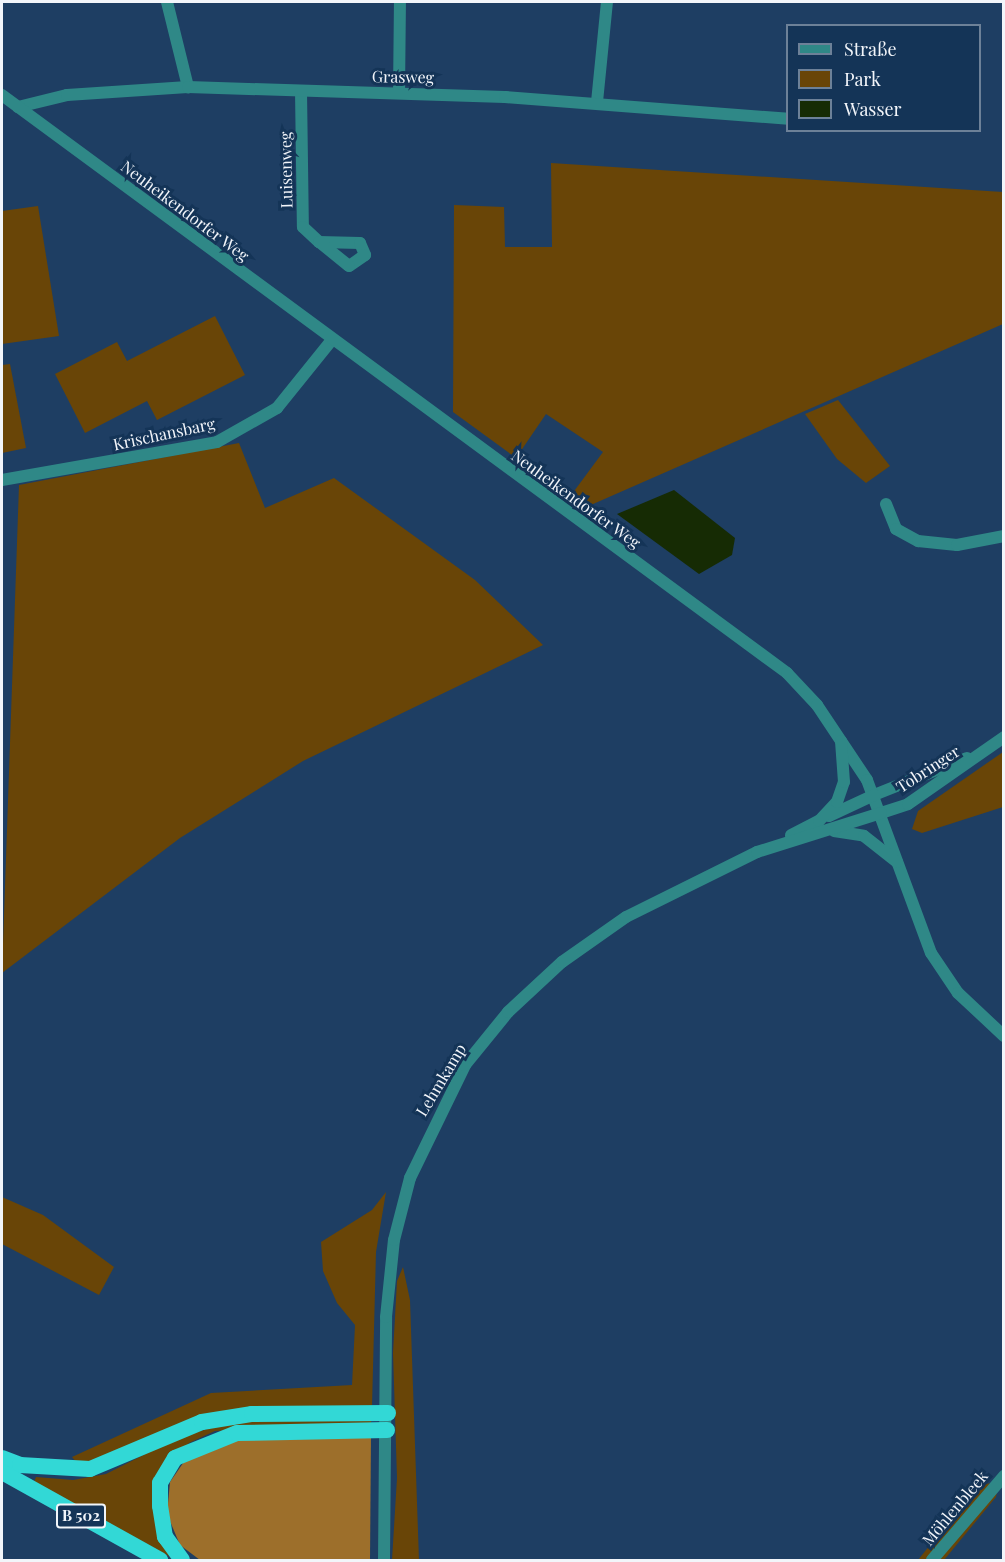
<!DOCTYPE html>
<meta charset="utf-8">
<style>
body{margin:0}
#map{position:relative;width:1005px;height:1562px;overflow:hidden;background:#1e3e63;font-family:"Playfair Display",serif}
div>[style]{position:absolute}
.green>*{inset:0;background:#694507}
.forest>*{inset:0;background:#9d6f2b}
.water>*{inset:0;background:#162b04}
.minor>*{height:12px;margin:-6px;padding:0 6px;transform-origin:6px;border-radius:6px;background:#2f8887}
.tertiary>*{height:12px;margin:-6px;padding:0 6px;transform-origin:6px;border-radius:6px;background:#2f8887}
.trunk>*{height:16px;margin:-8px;padding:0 8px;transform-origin:8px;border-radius:8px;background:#32d8d6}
span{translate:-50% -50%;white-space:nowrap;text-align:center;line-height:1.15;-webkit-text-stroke:6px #143457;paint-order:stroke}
.shield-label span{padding:2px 4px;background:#143457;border:2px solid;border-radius:4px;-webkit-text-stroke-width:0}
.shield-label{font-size:15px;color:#f2f5fa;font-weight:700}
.street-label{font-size:16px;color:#f2f5fa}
.frame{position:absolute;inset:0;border:3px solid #f2f5fa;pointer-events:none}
.legend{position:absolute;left:786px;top:24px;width:195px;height:108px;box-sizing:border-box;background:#143457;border:2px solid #6d8198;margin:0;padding:8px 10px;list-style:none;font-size:18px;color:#f2f5fa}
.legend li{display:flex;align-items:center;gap:12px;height:30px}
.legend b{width:30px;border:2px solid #6d8198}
</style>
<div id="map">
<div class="green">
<i style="clip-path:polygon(551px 163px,1003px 192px,1003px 324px,584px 508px,569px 498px,603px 452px,546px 414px,516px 458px,453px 412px,454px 205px,504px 207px,505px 247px,552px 247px)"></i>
<i style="clip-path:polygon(38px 206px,59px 336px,2px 344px,2px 211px)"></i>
<i style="clip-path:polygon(215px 316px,245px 375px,157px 420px,147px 401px,85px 433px,55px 374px,117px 342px,127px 361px)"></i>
<i style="clip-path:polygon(10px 364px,26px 448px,2px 453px,2px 365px)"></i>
<i style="clip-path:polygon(838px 400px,890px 466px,866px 483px,837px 459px,805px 414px)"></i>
<i style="clip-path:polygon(239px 443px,265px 508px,334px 478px,475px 580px,543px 645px,303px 761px,180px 838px,2px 973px,19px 485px)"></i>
<i style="clip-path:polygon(1003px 752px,1003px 807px,922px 833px,912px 829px,918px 811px)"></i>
<i style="clip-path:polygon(386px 1192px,376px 1252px,372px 1407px,256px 1411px,80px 1467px,72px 1457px,211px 1393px,352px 1385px,355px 1325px,337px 1303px,323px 1271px,321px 1242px,372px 1210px)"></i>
<i style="clip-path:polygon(2px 1197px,43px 1215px,114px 1267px,99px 1295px,2px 1244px)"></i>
<i style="clip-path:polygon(403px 1267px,410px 1300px,419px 1560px,392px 1560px,397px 1478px,393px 1353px,397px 1281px)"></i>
<i style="clip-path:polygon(372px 1417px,371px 1423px,215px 1431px,189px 1443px,163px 1473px,176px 1560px,34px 1482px,36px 1477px,73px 1480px,106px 1474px,177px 1438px,231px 1422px)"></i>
<i style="clip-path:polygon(999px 1482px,996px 1497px,944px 1560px,918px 1560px,978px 1485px)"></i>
</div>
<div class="forest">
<i style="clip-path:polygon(371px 1436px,370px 1560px,200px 1560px,180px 1545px,167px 1514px,170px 1482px,188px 1456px,241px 1439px)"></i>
</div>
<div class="water">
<i style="clip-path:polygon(674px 490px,735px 538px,732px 555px,699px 574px,617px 514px)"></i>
</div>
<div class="minor">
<i style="left:167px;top:2px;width:88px;rotate:76.1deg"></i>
<i style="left:301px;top:91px;width:136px;rotate:89.2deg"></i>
<i style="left:303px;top:227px;width:22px;rotate:43deg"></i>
<i style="left:319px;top:242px;width:41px;rotate:1.4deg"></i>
<i style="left:360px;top:243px;width:13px;rotate:67deg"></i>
<i style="left:365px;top:255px;width:19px;rotate:145deg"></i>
<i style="left:349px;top:266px;width:38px;rotate:-141deg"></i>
<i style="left:399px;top:93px;width:91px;rotate:-89.4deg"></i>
<i style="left:597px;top:102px;width:100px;rotate:-84.3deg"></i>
<i style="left:18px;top:107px;width:50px;rotate:-13.8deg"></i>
<i style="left:67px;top:95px;width:121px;rotate:-3.8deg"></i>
<i style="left:188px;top:87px;width:317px;rotate:1.8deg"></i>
<i style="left:505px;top:97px;width:284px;rotate:4.4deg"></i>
<i style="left:2px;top:480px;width:218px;rotate:-10deg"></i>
<i style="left:217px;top:442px;width:69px;rotate:-29.5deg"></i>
<i style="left:277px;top:408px;width:86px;rotate:-51.1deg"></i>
<i style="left:886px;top:504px;width:27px;rotate:68deg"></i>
<i style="left:896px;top:529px;width:25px;rotate:29deg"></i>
<i style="left:918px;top:541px;width:39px;rotate:6deg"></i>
<i style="left:957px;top:545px;width:48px;rotate:-10.8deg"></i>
<i style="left:874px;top:795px;width:100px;rotate:-21.7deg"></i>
<i style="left:881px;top:813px;width:28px;rotate:-18deg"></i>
<i style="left:908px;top:804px;width:117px;rotate:-34.9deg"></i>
<i style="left:932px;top:1560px;width:111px;rotate:-49.4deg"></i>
</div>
<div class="tertiary">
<i style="left:2px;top:95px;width:975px;rotate:36.36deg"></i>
<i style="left:787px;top:673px;width:44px;rotate:46.8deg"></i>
<i style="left:817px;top:705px;width:90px;rotate:56.3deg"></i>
<i style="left:867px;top:780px;width:184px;rotate:69.7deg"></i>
<i style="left:931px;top:953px;width:48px;rotate:56deg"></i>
<i style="left:958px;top:993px;width:63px;rotate:43.1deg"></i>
<i style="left:829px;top:816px;width:50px;rotate:-25deg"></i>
<i style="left:834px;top:831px;width:30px;rotate:9deg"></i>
<i style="left:864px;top:836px;width:42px;rotate:38.2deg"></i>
<i style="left:791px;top:835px;width:31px;rotate:-27deg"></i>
<i style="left:819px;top:821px;width:26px;rotate:-47deg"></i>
<i style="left:837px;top:802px;width:21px;rotate:-71deg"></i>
<i style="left:844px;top:782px;width:41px;rotate:-94.2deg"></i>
<i style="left:384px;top:1560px;width:243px;rotate:-89.5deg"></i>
<i style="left:386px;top:1317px;width:77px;rotate:-84.1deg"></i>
<i style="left:394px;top:1240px;width:64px;rotate:-75.5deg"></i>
<i style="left:410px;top:1178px;width:126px;rotate:-64deg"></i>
<i style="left:465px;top:1065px;width:68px;rotate:-50.9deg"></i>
<i style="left:508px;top:1012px;width:74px;rotate:-42.8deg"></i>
<i style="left:562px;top:962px;width:78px;rotate:-35.1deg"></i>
<i style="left:626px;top:917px;width:146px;rotate:-26.4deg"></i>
<i style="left:757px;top:852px;width:130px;rotate:-17.5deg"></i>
</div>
<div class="trunk">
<i style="left:2px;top:1458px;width:19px;rotate:21deg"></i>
<i style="left:20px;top:1465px;width:70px;rotate:3.3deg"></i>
<i style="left:90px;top:1469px;width:121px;rotate:-22.8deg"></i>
<i style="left:202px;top:1422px;width:51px;rotate:-9.1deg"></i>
<i style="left:252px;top:1414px;width:136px;rotate:-0.4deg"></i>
<i style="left:2px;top:1472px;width:181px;rotate:29.1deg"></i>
<i style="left:182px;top:1560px;width:29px;rotate:-126deg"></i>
<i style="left:165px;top:1537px;width:31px;rotate:-99deg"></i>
<i style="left:160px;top:1506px;width:23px;rotate:-90deg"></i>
<i style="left:160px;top:1483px;width:29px;rotate:-59deg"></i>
<i style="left:175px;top:1458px;width:67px;rotate:-22deg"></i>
<i style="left:237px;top:1433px;width:150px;rotate:-1.1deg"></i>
</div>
<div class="shield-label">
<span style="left:81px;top:1516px">B 502</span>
</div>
<div class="street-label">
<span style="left:403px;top:77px;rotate:1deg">Grasweg</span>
<span style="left:286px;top:170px;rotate:-91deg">Luisenweg</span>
<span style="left:185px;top:211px;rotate:37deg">Neuheikendorfer Weg</span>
<span style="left:164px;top:434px;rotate:-12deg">Krischansbarg</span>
<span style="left:576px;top:499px;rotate:36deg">Neuheikendorfer Weg</span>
<span style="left:928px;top:769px;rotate:-33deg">Tobringer</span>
<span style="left:441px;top:1080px;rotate:-59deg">Lehmkamp</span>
<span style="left:955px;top:1508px;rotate:-50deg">Möhlenbleek</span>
</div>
<div class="frame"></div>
<ul class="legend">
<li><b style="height:8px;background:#2f8887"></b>Straße</li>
<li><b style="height:16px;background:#694507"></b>Park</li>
<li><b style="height:16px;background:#162b04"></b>Wasser</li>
</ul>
</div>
